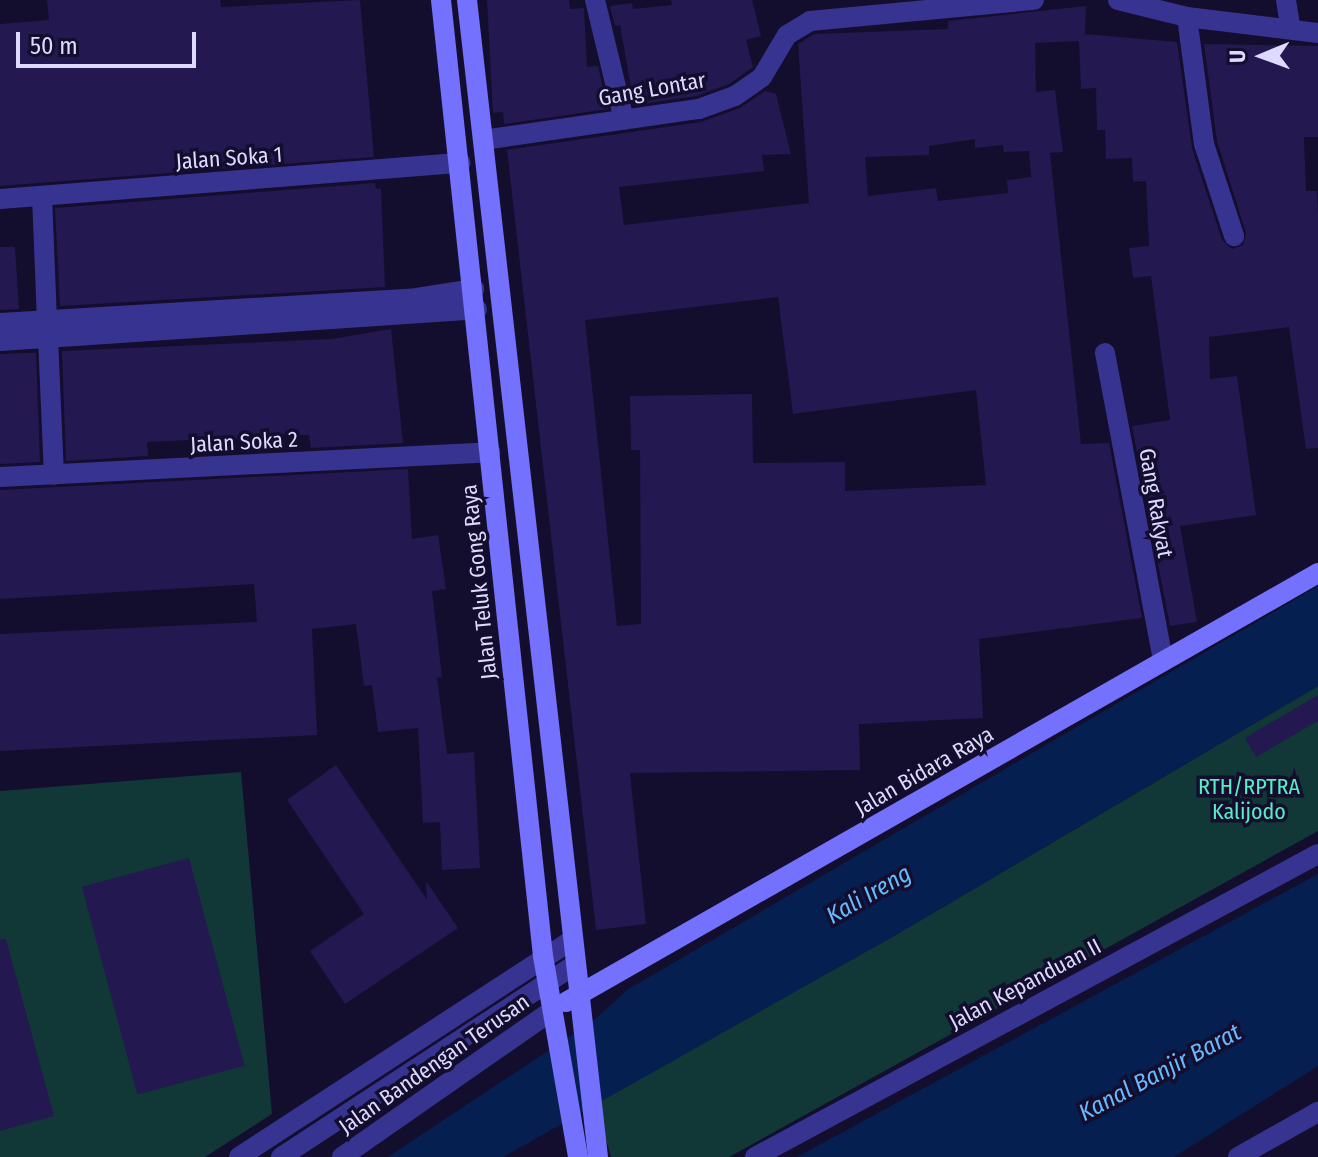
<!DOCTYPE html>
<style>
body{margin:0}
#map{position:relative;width:1318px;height:1157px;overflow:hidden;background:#130e2d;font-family:"Fira Sans Condensed",sans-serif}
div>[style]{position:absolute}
.green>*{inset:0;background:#113836}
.water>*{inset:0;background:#052050}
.building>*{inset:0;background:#231850;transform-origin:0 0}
.street>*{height:20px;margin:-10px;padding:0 10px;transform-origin:10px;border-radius:10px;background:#373491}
.secondary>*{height:20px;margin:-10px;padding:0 10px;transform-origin:10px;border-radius:10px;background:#7471ff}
span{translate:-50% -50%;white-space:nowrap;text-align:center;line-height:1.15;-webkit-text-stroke:7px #130e2d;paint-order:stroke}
.street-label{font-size:22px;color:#dedaff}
.park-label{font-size:22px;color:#58edc7}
.water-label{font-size:24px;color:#68baff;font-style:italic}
.north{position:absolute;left:1222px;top:16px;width:80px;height:80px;-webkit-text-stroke:6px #130e2d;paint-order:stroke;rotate:269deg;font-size:22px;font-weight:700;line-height:32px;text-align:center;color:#dedaff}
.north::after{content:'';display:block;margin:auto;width:28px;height:36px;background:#dedaff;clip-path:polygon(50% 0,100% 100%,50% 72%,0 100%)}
.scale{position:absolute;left:16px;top:32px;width:180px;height:36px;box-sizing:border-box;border:4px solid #dedaff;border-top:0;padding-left:10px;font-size:24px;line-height:28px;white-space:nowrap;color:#dedaff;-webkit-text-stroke:6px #130e2d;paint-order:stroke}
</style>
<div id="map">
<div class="green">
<i style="clip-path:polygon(1318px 686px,1318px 831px,729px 1157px,611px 1157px,595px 1102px,894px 936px)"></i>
<i style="clip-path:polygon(241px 772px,272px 1114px,205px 1157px,0 1157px,0 791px)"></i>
</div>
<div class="water">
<i style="clip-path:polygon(1318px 586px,1318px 686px,894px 936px,503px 1157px,388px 1157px,593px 1021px,627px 990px)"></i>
<i style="clip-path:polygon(1318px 874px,1318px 1066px,1174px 1157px,797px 1157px)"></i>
</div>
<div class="building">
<i style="clip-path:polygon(47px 0,220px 0,221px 7px,360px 0,374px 157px,0 186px,0 24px,49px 20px)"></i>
<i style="clip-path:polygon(487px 0,569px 0,570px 9px,584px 8px,587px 67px,598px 66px,608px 109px,504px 124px,503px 112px,493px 113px)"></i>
<i style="clip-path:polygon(671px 0,752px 0,761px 36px,746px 40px,753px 67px,729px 84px,696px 96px,634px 105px,620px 25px,615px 26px,610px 6px,632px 3px,633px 9px,672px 5px)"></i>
<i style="clip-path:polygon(evenodd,1086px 6px,1085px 34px,1177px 42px,1192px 148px,1222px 240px,1232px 249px,1243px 245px,1246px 233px,1217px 141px,1204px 44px,1318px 46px,1318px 137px,1304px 137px,1306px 191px,1317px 191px,1318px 213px,1318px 448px,1306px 449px,1289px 327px,1209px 337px,1210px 379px,1237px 376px,1256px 515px,1180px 526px,1197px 622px,1170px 626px,1132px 426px,1170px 420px,1151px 276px,1133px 278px,1129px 248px,1149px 246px,1146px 181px,1133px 182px,1132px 158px,1106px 159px,1105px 130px,1097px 130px,1096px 88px,1081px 89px,1079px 41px,1035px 43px,1036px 92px,1055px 90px,1063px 152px,1050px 153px,1081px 444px,1109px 443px,1142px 618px,979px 639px,983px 718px,859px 724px,860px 770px,630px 773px,646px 924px,596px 930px,507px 150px,701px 122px,740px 108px,765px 91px,776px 94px,791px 154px,762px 155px,764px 171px,619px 187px,624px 225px,809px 203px,798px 44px,814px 34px,948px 29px,948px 21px,1086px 6px,975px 139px,975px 148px,1003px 145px,1004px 152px,1029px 151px,1031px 177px,1007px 180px,1008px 193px,938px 201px,936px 188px,868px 196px,865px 157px,929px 155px,929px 146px,975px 139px,1086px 6px,778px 297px,793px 414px,976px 390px,986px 485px,845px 491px,845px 462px,753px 463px,752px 394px,630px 396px,631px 450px,640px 450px,641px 624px,617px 626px,585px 320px,778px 297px)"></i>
<i style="clip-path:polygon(375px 183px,376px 189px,381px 188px,385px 287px,60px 306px,55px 208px)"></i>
<i style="clip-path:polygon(0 247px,15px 247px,19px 309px,0 310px)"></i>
<i style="clip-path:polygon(391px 329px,403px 443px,311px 448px,309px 435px,147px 442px,148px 456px,66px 461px,62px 351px,332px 339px)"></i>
<i style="clip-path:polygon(22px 353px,36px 353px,40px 462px,0 464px,0 354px)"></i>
<i style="clip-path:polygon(408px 469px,412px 539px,438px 535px,446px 589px,432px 591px,442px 677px,437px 678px,447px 754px,474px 752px,480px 868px,442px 870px,440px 822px,423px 823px,418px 728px,378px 732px,372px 685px,364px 686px,356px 624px,312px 629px,317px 735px,0 751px,0 634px,257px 622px,254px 584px,0 599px,0 490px)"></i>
<i style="clip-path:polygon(1318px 695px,1318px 721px,1256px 757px,1245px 738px)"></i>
<i style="clip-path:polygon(336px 765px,427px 900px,426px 881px,458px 928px,345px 1004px,310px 951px,364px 914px,287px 800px)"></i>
<i style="left:189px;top:858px;width:215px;height:111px;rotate:75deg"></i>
<i style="clip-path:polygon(0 939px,6px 939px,54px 1116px,0 1131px)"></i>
</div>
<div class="street">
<i style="left:595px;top:0;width:123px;rotate:76.4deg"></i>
<i style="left:1118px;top:0;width:71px;rotate:13.8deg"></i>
<i style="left:1187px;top:17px;width:132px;rotate:7deg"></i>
<i style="left:1286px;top:0;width:26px;rotate:81deg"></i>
<i style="left:1187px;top:17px;width:128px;rotate:82.4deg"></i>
<i style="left:1204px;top:144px;width:97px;rotate:71.9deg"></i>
<i style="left:483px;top:140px;width:218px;rotate:-8.2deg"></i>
<i style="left:699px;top:109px;width:38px;rotate:-20deg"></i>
<i style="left:735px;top:96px;width:33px;rotate:-35deg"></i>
<i style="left:762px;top:77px;width:49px;rotate:-59.2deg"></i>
<i style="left:787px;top:35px;width:27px;rotate:-31deg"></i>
<i style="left:810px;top:21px;width:225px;rotate:-5.4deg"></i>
<i style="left:42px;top:196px;width:123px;rotate:87.7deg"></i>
<i style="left:0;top:199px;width:462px;rotate:-4.5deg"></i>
<i style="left:0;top:323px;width:418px;rotate:-3.4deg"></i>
<i style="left:417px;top:298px;width:58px;rotate:-9deg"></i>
<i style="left:48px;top:338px;width:137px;rotate:87.5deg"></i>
<i style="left:0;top:341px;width:478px;rotate:-3.8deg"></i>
<i style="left:1105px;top:353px;width:312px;rotate:79.3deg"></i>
<i style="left:0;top:477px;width:491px;rotate:-2.9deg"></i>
<i style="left:239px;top:1157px;width:395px;rotate:-33.1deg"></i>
<i style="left:281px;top:1157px;width:349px;rotate:-33.2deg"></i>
<i style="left:342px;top:1157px;width:257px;rotate:-34.9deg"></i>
<i style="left:755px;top:1157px;width:639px;rotate:-28.29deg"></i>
<i style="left:1238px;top:1157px;width:92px;rotate:-29.4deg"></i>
</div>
<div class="secondary">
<i style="left:441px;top:0;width:961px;rotate:83.91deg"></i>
<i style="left:543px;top:956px;width:204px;rotate:80.1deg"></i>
<i style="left:467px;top:0;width:1164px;rotate:83.54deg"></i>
<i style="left:566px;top:1002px;width:866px;rotate:-29.7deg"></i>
</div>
<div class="street-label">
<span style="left:652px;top:89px;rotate:-10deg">Gang Lontar</span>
<span style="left:229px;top:158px;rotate:-4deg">Jalan Soka 1</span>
<span style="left:244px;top:442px;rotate:-3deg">Jalan Soka 2</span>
<span style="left:1156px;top:503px;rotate:80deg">Gang Rakyat</span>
<span style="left:479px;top:582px;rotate:-96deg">Jalan Teluk Gong Raya</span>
<span style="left:924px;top:771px;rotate:-30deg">Jalan Bidara Raya</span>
<span style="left:1025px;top:984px;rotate:-28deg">Jalan Kepanduan II</span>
<span style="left:434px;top:1064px;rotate:-35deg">Jalan Bandengan Terusan</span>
</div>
<div class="park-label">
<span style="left:1249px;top:799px">RTH/RPTRA<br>Kalijodo</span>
</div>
<div class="water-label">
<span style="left:869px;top:895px;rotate:-30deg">Kali Ireng</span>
<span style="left:1160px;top:1073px;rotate:-28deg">Kanal Banjir Barat</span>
</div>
<div class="north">U</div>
<div class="scale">50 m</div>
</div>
